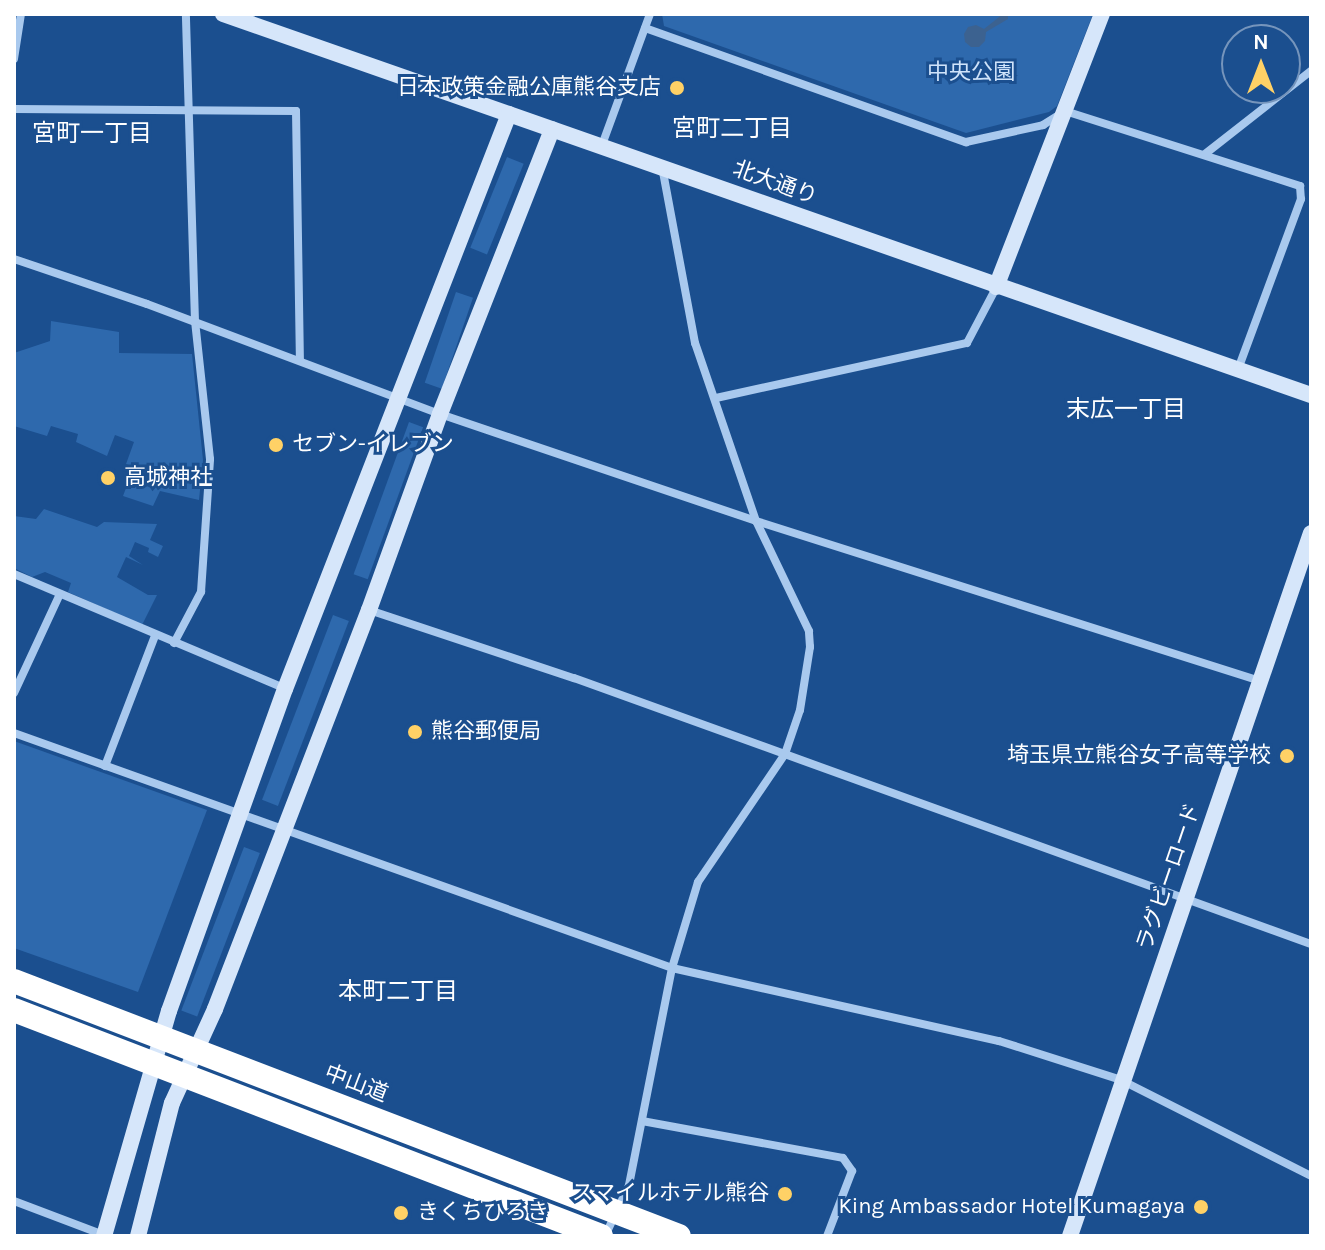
<!DOCTYPE html>
<meta charset="utf-8">
<style>
body{margin:0}
#map{position:relative;width:1325px;height:1250px;overflow:hidden;background:#1b4f8f;font-family:Karla,"Noto Sans JP",sans-serif}
div>[style]{position:absolute}
.green>*{inset:0;background:#2e69ad;transform-origin:0 0}
.water>*{inset:0;background:#3c6290}
.street>*{height:8px;margin:-4px;padding:0 4px;transform-origin:4px;border-radius:4px;background:#a9c9ee}
.secondary>*{height:16px;margin:-8px;padding:0 8px;transform-origin:8px;border-radius:8px;background:#d6e6fa}
.highway>*{height:24px;margin:-12px;padding:0 12px;transform-origin:12px;border-radius:12px;background:#fff}
.dots>*{width:22px;height:22px;translate:-50% -50%;box-sizing:border-box;border:4px solid #1b4f8f;border-radius:50%}
span{translate:-50% -50%;white-space:nowrap;text-align:center;line-height:1.15;-webkit-text-stroke:6px #1b4f8f;paint-order:stroke}
.park-label{font-size:22px;color:#cfe3fa}
.poi-label{font-size:22px;color:#fff}
.right{translate:-100% -50%;text-align:right}
.left{translate:0 -50%;text-align:left}
.street-label{font-size:22px;color:#fff}
.neighbourhood-label{font-size:24px;color:#fff}
.frame{position:absolute;inset:0;border:16px solid #fff;pointer-events:none}
.north{position:absolute;left:1221px;top:24px;width:80px;height:80px;box-sizing:border-box;background:#1b4f8f;border:2px solid #7695bc;border-radius:50%;rotate:0deg;font-size:22px;font-weight:700;line-height:32px;text-align:center;color:#fff}
.north::after{content:'';display:block;margin:auto;width:28px;height:36px;background:#ffd166;clip-path:polygon(50% 0,100% 100%,50% 72%,0 100%)}
</style>
<div id="map">
<div class="green">
<i style="clip-path:polygon(662px 14px,1093px 14px,1057px 106px,1049px 112px,966px 133px,664px 26px)"></i>
<i style="left:507px;top:157px;width:18px;height:98px;rotate:22deg"></i>
<i style="left:456px;top:292px;width:18px;height:96px;rotate:19deg"></i>
<i style="clip-path:polygon(51px 321px,119px 332px,119px 353px,192px 354px,203px 460px,199px 500px,160px 491px,153px 506px,123px 496px,134px 467px,126px 464px,134px 442px,115px 435px,107px 456px,76px 442px,78px 434px,51px 426px,47px 436px,14px 426px,14px 353px,50px 341px)"></i>
<i style="left:409px;top:422px;width:15px;height:162px;rotate:20deg"></i>
<i style="clip-path:polygon(44px 509px,97px 527px,104px 522px,157px 524px,150px 540px,163px 546px,158px 557px,148px 552px,149px 548px,135px 542px,129px 556px,143px 565px,126px 557px,117px 577px,148px 595px,157px 595px,142px 625px,68px 592px,71px 583px,45px 572px,32px 577px,14px 568px,14px 516px,36px 519px)"></i>
<i style="left:333px;top:615px;width:17px;height:198px;rotate:21deg"></i>
<i style="clip-path:polygon(14px 741px,207px 810px,138px 992px,14px 948px)"></i>
<i style="left:244px;top:847px;width:17px;height:175px;rotate:21deg"></i>
</div>
<div class="water">
<i style="clip-path:polygon(1003px 14px,1008px 14px,1008px 19px,986px 32px,985px 41px,979px 47px,971px 47px,965px 42px,964px 34px,968px 27px,976px 25px,984px 29px)"></i>
</div>
<div class="street">
<i style="left:645px;top:28px;width:341px;rotate:19.6deg"></i>
<i style="left:966px;top:142px;width:79px;rotate:-12.4deg"></i>
<i style="left:1043px;top:125px;width:26px;rotate:-32deg"></i>
<i style="left:1065px;top:111px;width:247px;rotate:17.7deg"></i>
<i style="left:1300px;top:186px;width:13px;rotate:86deg"></i>
<i style="left:1301px;top:199px;width:181px;rotate:110.3deg"></i>
<i style="left:14px;top:59px;width:46px;rotate:-81.2deg"></i>
<i style="left:14px;top:109px;width:282px;rotate:0.4deg"></i>
<i style="left:296px;top:111px;width:249px;rotate:89.1deg"></i>
<i style="left:602px;top:145px;width:140px;rotate:-69.9deg"></i>
<i style="left:1205px;top:154px;width:135px;rotate:-38.1deg"></i>
<i style="left:14px;top:259px;width:140px;rotate:18.7deg"></i>
<i style="left:147px;top:304px;width:313px;rotate:20.6deg"></i>
<i style="left:440px;top:414px;width:334px;rotate:18.7deg"></i>
<i style="left:756px;top:521px;width:529px;rotate:17.61deg"></i>
<i style="left:716px;top:398px;width:257px;rotate:-12.4deg"></i>
<i style="left:967px;top:343px;width:62px;rotate:-62.2deg"></i>
<i style="left:14px;top:574px;width:293px;rotate:22.9deg"></i>
<i style="left:369px;top:610px;width:216px;rotate:18.4deg"></i>
<i style="left:574px;top:678px;width:784px;rotate:19.85deg"></i>
<i style="left:174px;top:643px;width:58px;rotate:-62.1deg"></i>
<i style="left:201px;top:592px;width:133px;rotate:-86.1deg"></i>
<i style="left:210px;top:459px;width:138px;rotate:-96.2deg"></i>
<i style="left:195px;top:322px;width:308px;rotate:-91.7deg"></i>
<i style="left:14px;top:693px;width:109px;rotate:-65.1deg"></i>
<i style="left:14px;top:733px;width:699px;rotate:19.65deg"></i>
<i style="left:672px;top:968px;width:335px;rotate:12.6deg"></i>
<i style="left:999px;top:1041px;width:128px;rotate:17.7deg"></i>
<i style="left:1121px;top:1080px;width:213px;rotate:26.8deg"></i>
<i style="left:105px;top:766px;width:139px;rotate:-69deg"></i>
<i style="left:642px;top:1121px;width:204px;rotate:10.4deg"></i>
<i style="left:843px;top:1158px;width:16px;rotate:55deg"></i>
<i style="left:852px;top:1171px;width:70px;rotate:111deg"></i>
<i style="left:14px;top:1201px;width:96px;rotate:20.7deg"></i>
<i style="left:605px;top:1236px;width:56px;rotate:-64.8deg"></i>
<i style="left:629px;top:1185px;width:221px;rotate:-78.8deg"></i>
<i style="left:672px;top:968px;width:90px;rotate:-73.2deg"></i>
<i style="left:698px;top:882px;width:155px;rotate:-55.8deg"></i>
<i style="left:785px;top:754px;width:46px;rotate:-71.2deg"></i>
<i style="left:800px;top:710px;width:64px;rotate:-81deg"></i>
<i style="left:810px;top:647px;width:16px;rotate:-94deg"></i>
<i style="left:809px;top:631px;width:122px;rotate:-115.7deg"></i>
<i style="left:756px;top:521px;width:188px;rotate:-108.9deg"></i>
<i style="left:695px;top:343px;width:179px;rotate:-100.6deg"></i>
</div>
<div class="secondary">
<i style="left:223px;top:14px;width:1153px;rotate:19.3deg"></i>
<i style="left:996px;top:287px;width:293px;rotate:-68.8deg"></i>
<i style="left:104px;top:1236px;width:234px;rotate:-73.9deg"></i>
<i style="left:169px;top:1011px;width:342px;rotate:-70.2deg"></i>
<i style="left:285px;top:689px;width:617px;rotate:-68.72deg"></i>
<i style="left:138px;top:1236px;width:137px;rotate:-75.7deg"></i>
<i style="left:172px;top:1103px;width:103px;rotate:-65.4deg"></i>
<i style="left:215px;top:1009px;width:428px;rotate:-68.9deg"></i>
<i style="left:369px;top:610px;width:208px;rotate:-70.1deg"></i>
<i style="left:440px;top:414px;width:306px;rotate:-68.5deg"></i>
<i style="left:1070px;top:1236px;width:743px;rotate:-71.08deg"></i>
</div>
<div class="highway">
<i style="left:14px;top:981px;width:712px;rotate:20.98deg"></i>
<i style="left:14px;top:1010px;width:629px;rotate:21.06deg"></i>
</div>
<div class="dots">
<i style="left:677px;top:88px;background:#ffd166"></i>
<i style="left:276px;top:445px;background:#ffd166"></i>
<i style="left:108px;top:478px;background:#ffd166"></i>
<i style="left:415px;top:732px;background:#ffd166"></i>
<i style="left:1287px;top:756px;background:#ffd166"></i>
<i style="left:785px;top:1194px;background:#ffd166"></i>
<i style="left:1201px;top:1207px;background:#ffd166"></i>
<i style="left:401px;top:1213px;background:#ffd166"></i>
</div>
<div class="park-label">
<span style="left:971px;top:73px">中央公園</span>
</div>
<div class="poi-label">
<span class="right" style="left:661px;top:88px">日本政策金融公庫熊谷支店</span>
<span class="left" style="left:292px;top:445px">セブン-イレブン</span>
<span class="left" style="left:124px;top:478px">高城神社</span>
<span class="left" style="left:431px;top:732px">熊谷郵便局</span>
<span class="right" style="left:1271px;top:756px">埼玉県立熊谷女子高等学校</span>
<span class="right" style="left:769px;top:1194px">スマイルホテル熊谷</span>
<span class="right" style="left:1185px;top:1207px">King Ambassador Hotel Kumagaya</span>
<span class="left" style="left:417px;top:1213px">きくちひろき</span>
</div>
<div class="street-label">
<span style="left:775px;top:183px;rotate:20deg">北大通り</span>
<span style="left:1169px;top:877px;rotate:-71deg">ラグビーロード</span>
<span style="left:356px;top:1084px;rotate:21deg">中山道</span>
</div>
<div class="neighbourhood-label">
<span style="left:732px;top:129px">宮町二丁目</span>
<span style="left:92px;top:134px">宮町一丁目</span>
<span style="left:1126px;top:410px">末広一丁目</span>
<span style="left:398px;top:992px">本町二丁目</span>
</div>
<div class="frame"></div>
<div class="north">N</div>
</div>
